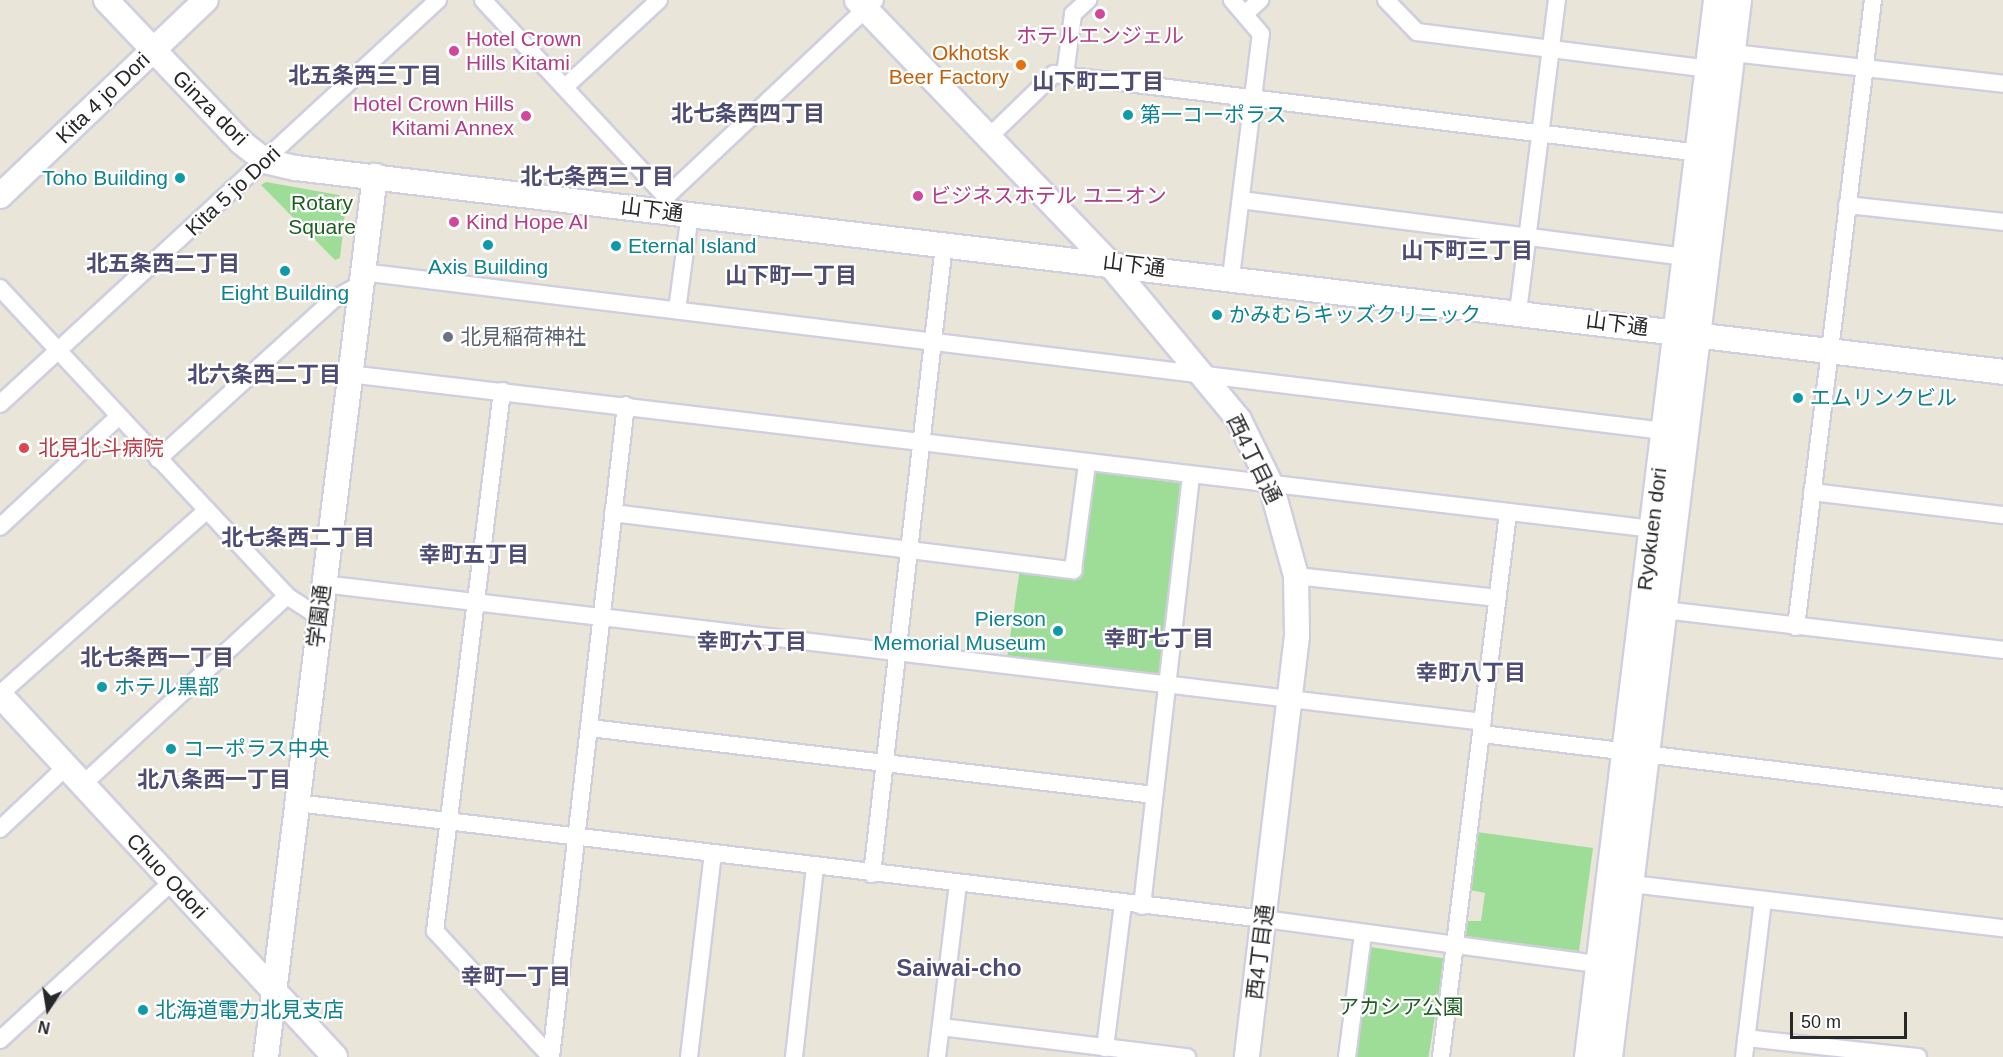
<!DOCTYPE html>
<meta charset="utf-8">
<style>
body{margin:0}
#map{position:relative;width:2003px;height:1057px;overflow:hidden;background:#e9e6d9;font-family:Helvetica,"Noto Sans JP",sans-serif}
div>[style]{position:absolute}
.green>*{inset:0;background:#9ddd98;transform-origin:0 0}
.roads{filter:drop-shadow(2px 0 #d0cedf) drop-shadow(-2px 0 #d0cedf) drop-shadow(0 2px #d0cedf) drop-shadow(0 -2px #d0cedf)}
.street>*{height:16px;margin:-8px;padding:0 8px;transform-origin:8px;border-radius:8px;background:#fff}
.secondary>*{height:24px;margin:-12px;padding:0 12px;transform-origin:12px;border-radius:12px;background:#fff}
.dots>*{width:16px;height:16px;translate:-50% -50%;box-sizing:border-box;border:3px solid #fff;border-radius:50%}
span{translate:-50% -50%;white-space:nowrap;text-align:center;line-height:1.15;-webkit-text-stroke:4.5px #fff;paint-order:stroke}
.hotel-label{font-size:21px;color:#b23c85}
.left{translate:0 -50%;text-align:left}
.right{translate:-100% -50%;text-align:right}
.food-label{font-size:21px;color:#c56008}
.street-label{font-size:21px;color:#272727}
.culture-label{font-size:21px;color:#0d838f}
.park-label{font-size:21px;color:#1d5e21}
.worship-label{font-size:21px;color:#5b616d}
.health-label{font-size:21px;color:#be3a42}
.neighbourhood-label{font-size:22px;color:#4e4b74;font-weight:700}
.quarter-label{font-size:24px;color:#4e4b74;font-weight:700}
.north{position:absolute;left:18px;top:979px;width:60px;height:60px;-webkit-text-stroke:4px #fff;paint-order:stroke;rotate:192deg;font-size:16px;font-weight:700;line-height:24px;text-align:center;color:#272727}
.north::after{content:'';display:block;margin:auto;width:21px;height:27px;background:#272727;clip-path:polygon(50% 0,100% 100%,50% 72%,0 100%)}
.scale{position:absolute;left:1790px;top:1012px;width:117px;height:27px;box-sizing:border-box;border:3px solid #272727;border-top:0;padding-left:8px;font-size:18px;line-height:21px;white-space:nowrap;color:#272727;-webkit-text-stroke:4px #fff;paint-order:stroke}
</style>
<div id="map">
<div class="green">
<i style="clip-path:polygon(266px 182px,339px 195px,346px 205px,340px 258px,335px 260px,261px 185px)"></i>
<i style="clip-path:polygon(1094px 472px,1185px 484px,1162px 676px,1007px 658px,1020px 568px,1080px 576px)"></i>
<i style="clip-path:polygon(1477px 832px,1593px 848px,1579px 951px,1466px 936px,1468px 921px,1481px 921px,1485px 893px,1470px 890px)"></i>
<i style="left:1371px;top:947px;width:74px;height:111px;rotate:9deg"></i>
</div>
<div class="roads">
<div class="street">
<i style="left:483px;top:0;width:269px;rotate:47.1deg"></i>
<i style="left:1386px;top:0;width:45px;rotate:45.9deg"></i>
<i style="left:1417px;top:32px;width:293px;rotate:7.2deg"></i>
<i style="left:1708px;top:69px;width:30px;rotate:-33deg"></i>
<i style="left:1733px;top:53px;width:272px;rotate:6.5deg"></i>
<i style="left:1245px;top:14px;width:21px;rotate:-43deg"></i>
<i style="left:1065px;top:75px;width:62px;rotate:-82.5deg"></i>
<i style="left:1073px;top:14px;width:21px;rotate:-43deg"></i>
<i style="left:565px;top:87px;width:128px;rotate:-42.8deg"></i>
<i style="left:989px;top:137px;width:91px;rotate:-44.1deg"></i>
<i style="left:1054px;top:74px;width:659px;rotate:6.97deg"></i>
<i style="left:1241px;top:200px;width:450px;rotate:7.3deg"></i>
<i style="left:1847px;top:205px;width:157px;rotate:6.2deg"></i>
<i style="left:664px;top:211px;width:14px;rotate:-82deg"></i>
<i style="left:666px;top:197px;width:287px;rotate:-43.3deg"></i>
<i style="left:362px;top:272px;width:1312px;rotate:6.96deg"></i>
<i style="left:1231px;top:277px;width:245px;rotate:-83deg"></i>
<i style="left:1261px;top:34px;width:45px;rotate:-130.5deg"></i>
<i style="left:0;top:288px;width:421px;rotate:47deg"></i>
<i style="left:287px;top:596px;width:37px;rotate:33deg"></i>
<i style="left:677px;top:310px;width:97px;rotate:-82.3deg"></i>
<i style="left:1518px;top:312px;width:314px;rotate:-82.9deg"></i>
<i style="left:349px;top:374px;width:1312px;rotate:6.78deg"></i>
<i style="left:502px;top:391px;width:544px;rotate:97.07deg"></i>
<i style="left:435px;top:931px;width:171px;rotate:47.4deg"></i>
<i style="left:0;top:404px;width:596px;rotate:-42.69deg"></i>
<i style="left:158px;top:459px;width:238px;rotate:-42.3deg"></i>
<i style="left:334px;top:299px;width:31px;rotate:-29deg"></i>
<i style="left:1812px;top:492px;width:192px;rotate:6.9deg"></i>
<i style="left:613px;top:513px;width:464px;rotate:7.1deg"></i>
<i style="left:1073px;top:570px;width:108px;rotate:-82.5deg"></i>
<i style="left:0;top:527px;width:163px;rotate:-43deg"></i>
<i style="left:1296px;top:576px;width:203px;rotate:6.2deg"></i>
<i style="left:323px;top:584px;width:1168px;rotate:6.78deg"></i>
<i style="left:1655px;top:609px;width:350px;rotate:6.7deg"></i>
<i style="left:1796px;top:627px;width:632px;rotate:-83deg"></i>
<i style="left:0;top:694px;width:277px;rotate:-41.6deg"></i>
<i style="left:590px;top:728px;width:568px;rotate:6.77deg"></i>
<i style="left:1482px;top:734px;width:525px;rotate:7deg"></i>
<i style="left:82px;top:785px;width:279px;rotate:-42.7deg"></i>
<i style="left:297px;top:803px;width:974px;rotate:6.84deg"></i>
<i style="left:1264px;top:919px;width:337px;rotate:7.7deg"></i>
<i style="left:0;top:829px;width:91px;rotate:-43.2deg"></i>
<i style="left:872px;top:874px;width:633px;rotate:-83.47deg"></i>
<i style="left:1623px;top:883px;width:383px;rotate:6.8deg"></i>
<i style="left:1142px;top:906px;width:433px;rotate:-83.5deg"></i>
<i style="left:941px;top:1027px;width:248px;rotate:7deg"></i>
<i style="left:1746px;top:1038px;width:173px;rotate:6.3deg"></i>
<i style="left:0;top:1040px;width:234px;rotate:-42.6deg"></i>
<i style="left:1105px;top:1048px;width:145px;rotate:-82.9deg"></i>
<i style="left:551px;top:1057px;width:656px;rotate:-83.44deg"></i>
<i style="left:689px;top:1057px;width:204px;rotate:-83.3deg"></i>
<i style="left:794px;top:1057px;width:191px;rotate:-83.7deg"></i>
<i style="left:937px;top:1057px;width:174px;rotate:-83.1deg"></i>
<i style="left:1347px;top:1057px;width:125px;rotate:-82.6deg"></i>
<i style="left:1441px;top:1057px;width:548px;rotate:-82.98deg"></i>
<i style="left:1744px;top:1057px;width:158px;rotate:-83.1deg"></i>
</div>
<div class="secondary">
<i style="left:106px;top:0;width:196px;rotate:46.4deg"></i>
<i style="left:241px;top:142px;width:31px;rotate:38deg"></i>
<i style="left:265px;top:161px;width:32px;rotate:13deg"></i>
<i style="left:296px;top:168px;width:1719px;rotate:6.81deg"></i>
<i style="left:857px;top:0;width:363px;rotate:46.2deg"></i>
<i style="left:1108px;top:262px;width:205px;rotate:50.3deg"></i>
<i style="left:1239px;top:420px;width:72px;rotate:63.8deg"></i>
<i style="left:1271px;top:485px;width:94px;rotate:74.6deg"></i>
<i style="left:1296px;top:576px;width:60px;rotate:89deg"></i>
<i style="left:1297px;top:636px;width:424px;rotate:96.8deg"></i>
<i style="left:0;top:196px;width:284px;rotate:-43.6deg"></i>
<i style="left:0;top:695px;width:493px;rotate:47.2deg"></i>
<i style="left:266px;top:1057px;width:888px;rotate:-82.95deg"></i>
<i style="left:1587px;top:1057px;width:1065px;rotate:-83.04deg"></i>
<i style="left:1610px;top:1057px;width:1065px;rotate:-83.04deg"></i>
</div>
</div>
<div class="dots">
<i style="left:1100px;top:14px;background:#d1479c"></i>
<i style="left:454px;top:51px;background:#d1479c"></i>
<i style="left:1021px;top:65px;background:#e8710a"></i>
<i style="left:1128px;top:115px;background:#0f9aa8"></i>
<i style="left:526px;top:116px;background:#d1479c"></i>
<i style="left:180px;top:178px;background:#0f9aa8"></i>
<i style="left:918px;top:196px;background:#d1479c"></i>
<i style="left:454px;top:222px;background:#d1479c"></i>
<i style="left:488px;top:245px;background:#0f9aa8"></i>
<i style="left:616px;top:246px;background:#0f9aa8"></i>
<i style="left:285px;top:271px;background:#0f9aa8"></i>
<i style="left:1217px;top:315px;background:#0f9aa8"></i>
<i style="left:448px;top:337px;background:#6b7280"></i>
<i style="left:1798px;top:398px;background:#0f9aa8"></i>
<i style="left:24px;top:448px;background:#e0444e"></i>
<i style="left:1058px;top:631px;background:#0f9aa8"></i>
<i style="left:102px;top:687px;background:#0f9aa8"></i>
<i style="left:171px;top:749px;background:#0f9aa8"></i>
<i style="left:143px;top:1010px;background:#0f9aa8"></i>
</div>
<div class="hotel-label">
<span style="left:1100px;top:36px">ホテルエンジェル</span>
<span class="left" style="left:466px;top:51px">Hotel Crown<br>Hills Kitami</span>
<span class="right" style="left:514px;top:116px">Hotel Crown Hills<br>Kitami Annex</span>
<span class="left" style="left:930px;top:196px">ビジネスホテル ユニオン</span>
<span class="left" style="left:466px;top:222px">Kind Hope AI</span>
</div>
<div class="food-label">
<span class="right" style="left:1009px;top:65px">Okhotsk<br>Beer Factory</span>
</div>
<div class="street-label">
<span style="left:103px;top:98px;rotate:-44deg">Kita 4 jo Dori</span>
<span style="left:210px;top:108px;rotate:45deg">Ginza dori</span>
<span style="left:233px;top:191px;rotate:-43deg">Kita 5 jo Dori</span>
<span style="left:652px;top:210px;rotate:7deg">山下通</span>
<span style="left:1134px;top:265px;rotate:7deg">山下通</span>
<span style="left:1617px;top:324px;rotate:7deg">山下通</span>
<span style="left:1254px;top:459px;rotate:64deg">西4丁目通</span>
<span style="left:1652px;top:529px;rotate:-83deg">Ryokuen dori</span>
<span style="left:319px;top:616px;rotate:-83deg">学園通</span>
<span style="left:167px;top:876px;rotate:47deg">Chuo Odori</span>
<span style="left:1260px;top:952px;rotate:-83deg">西4丁目通</span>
</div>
<div class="culture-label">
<span class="left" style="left:1140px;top:115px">第一コーポラス</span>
<span class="right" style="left:168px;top:178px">Toho Building</span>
<span class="left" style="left:628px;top:246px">Eternal Island</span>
<span style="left:488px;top:267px">Axis Building</span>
<span style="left:285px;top:293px">Eight Building</span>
<span class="left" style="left:1229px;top:315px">かみむらキッズクリニック</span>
<span class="left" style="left:1810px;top:398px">エムリンクビル</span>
<span class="right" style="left:1046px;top:631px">Pierson<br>Memorial Museum</span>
<span class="left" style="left:114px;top:687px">ホテル黒部</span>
<span class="left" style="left:183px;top:749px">コーポラス中央</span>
<span class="left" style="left:155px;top:1010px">北海道電力北見支店</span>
</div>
<div class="park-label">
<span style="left:322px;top:215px">Rotary<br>Square</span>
<span style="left:1401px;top:1007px">アカシア公園</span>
</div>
<div class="worship-label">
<span class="left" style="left:460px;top:337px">北見稲荷神社</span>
</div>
<div class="health-label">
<span class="left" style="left:38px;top:448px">北見北斗病院</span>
</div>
<div class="neighbourhood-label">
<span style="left:365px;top:76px">北五条西三丁目</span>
<span style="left:1098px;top:82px">山下町二丁目</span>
<span style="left:748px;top:114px">北七条西四丁目</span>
<span style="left:597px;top:177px">北七条西三丁目</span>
<span style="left:1467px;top:251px">山下町三丁目</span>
<span style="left:163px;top:264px">北五条西二丁目</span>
<span style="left:791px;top:276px">山下町一丁目</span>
<span style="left:264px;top:375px">北六条西二丁目</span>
<span style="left:298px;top:538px">北七条西二丁目</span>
<span style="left:474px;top:555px">幸町五丁目</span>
<span style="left:1159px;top:639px">幸町七丁目</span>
<span style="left:752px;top:642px">幸町六丁目</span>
<span style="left:157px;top:658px">北七条西一丁目</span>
<span style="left:1471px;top:673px">幸町八丁目</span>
<span style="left:214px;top:780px">北八条西一丁目</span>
<span style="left:516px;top:977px">幸町一丁目</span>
</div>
<div class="quarter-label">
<span style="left:959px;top:968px">Saiwai-cho</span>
</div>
<div class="north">N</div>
<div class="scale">50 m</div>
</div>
